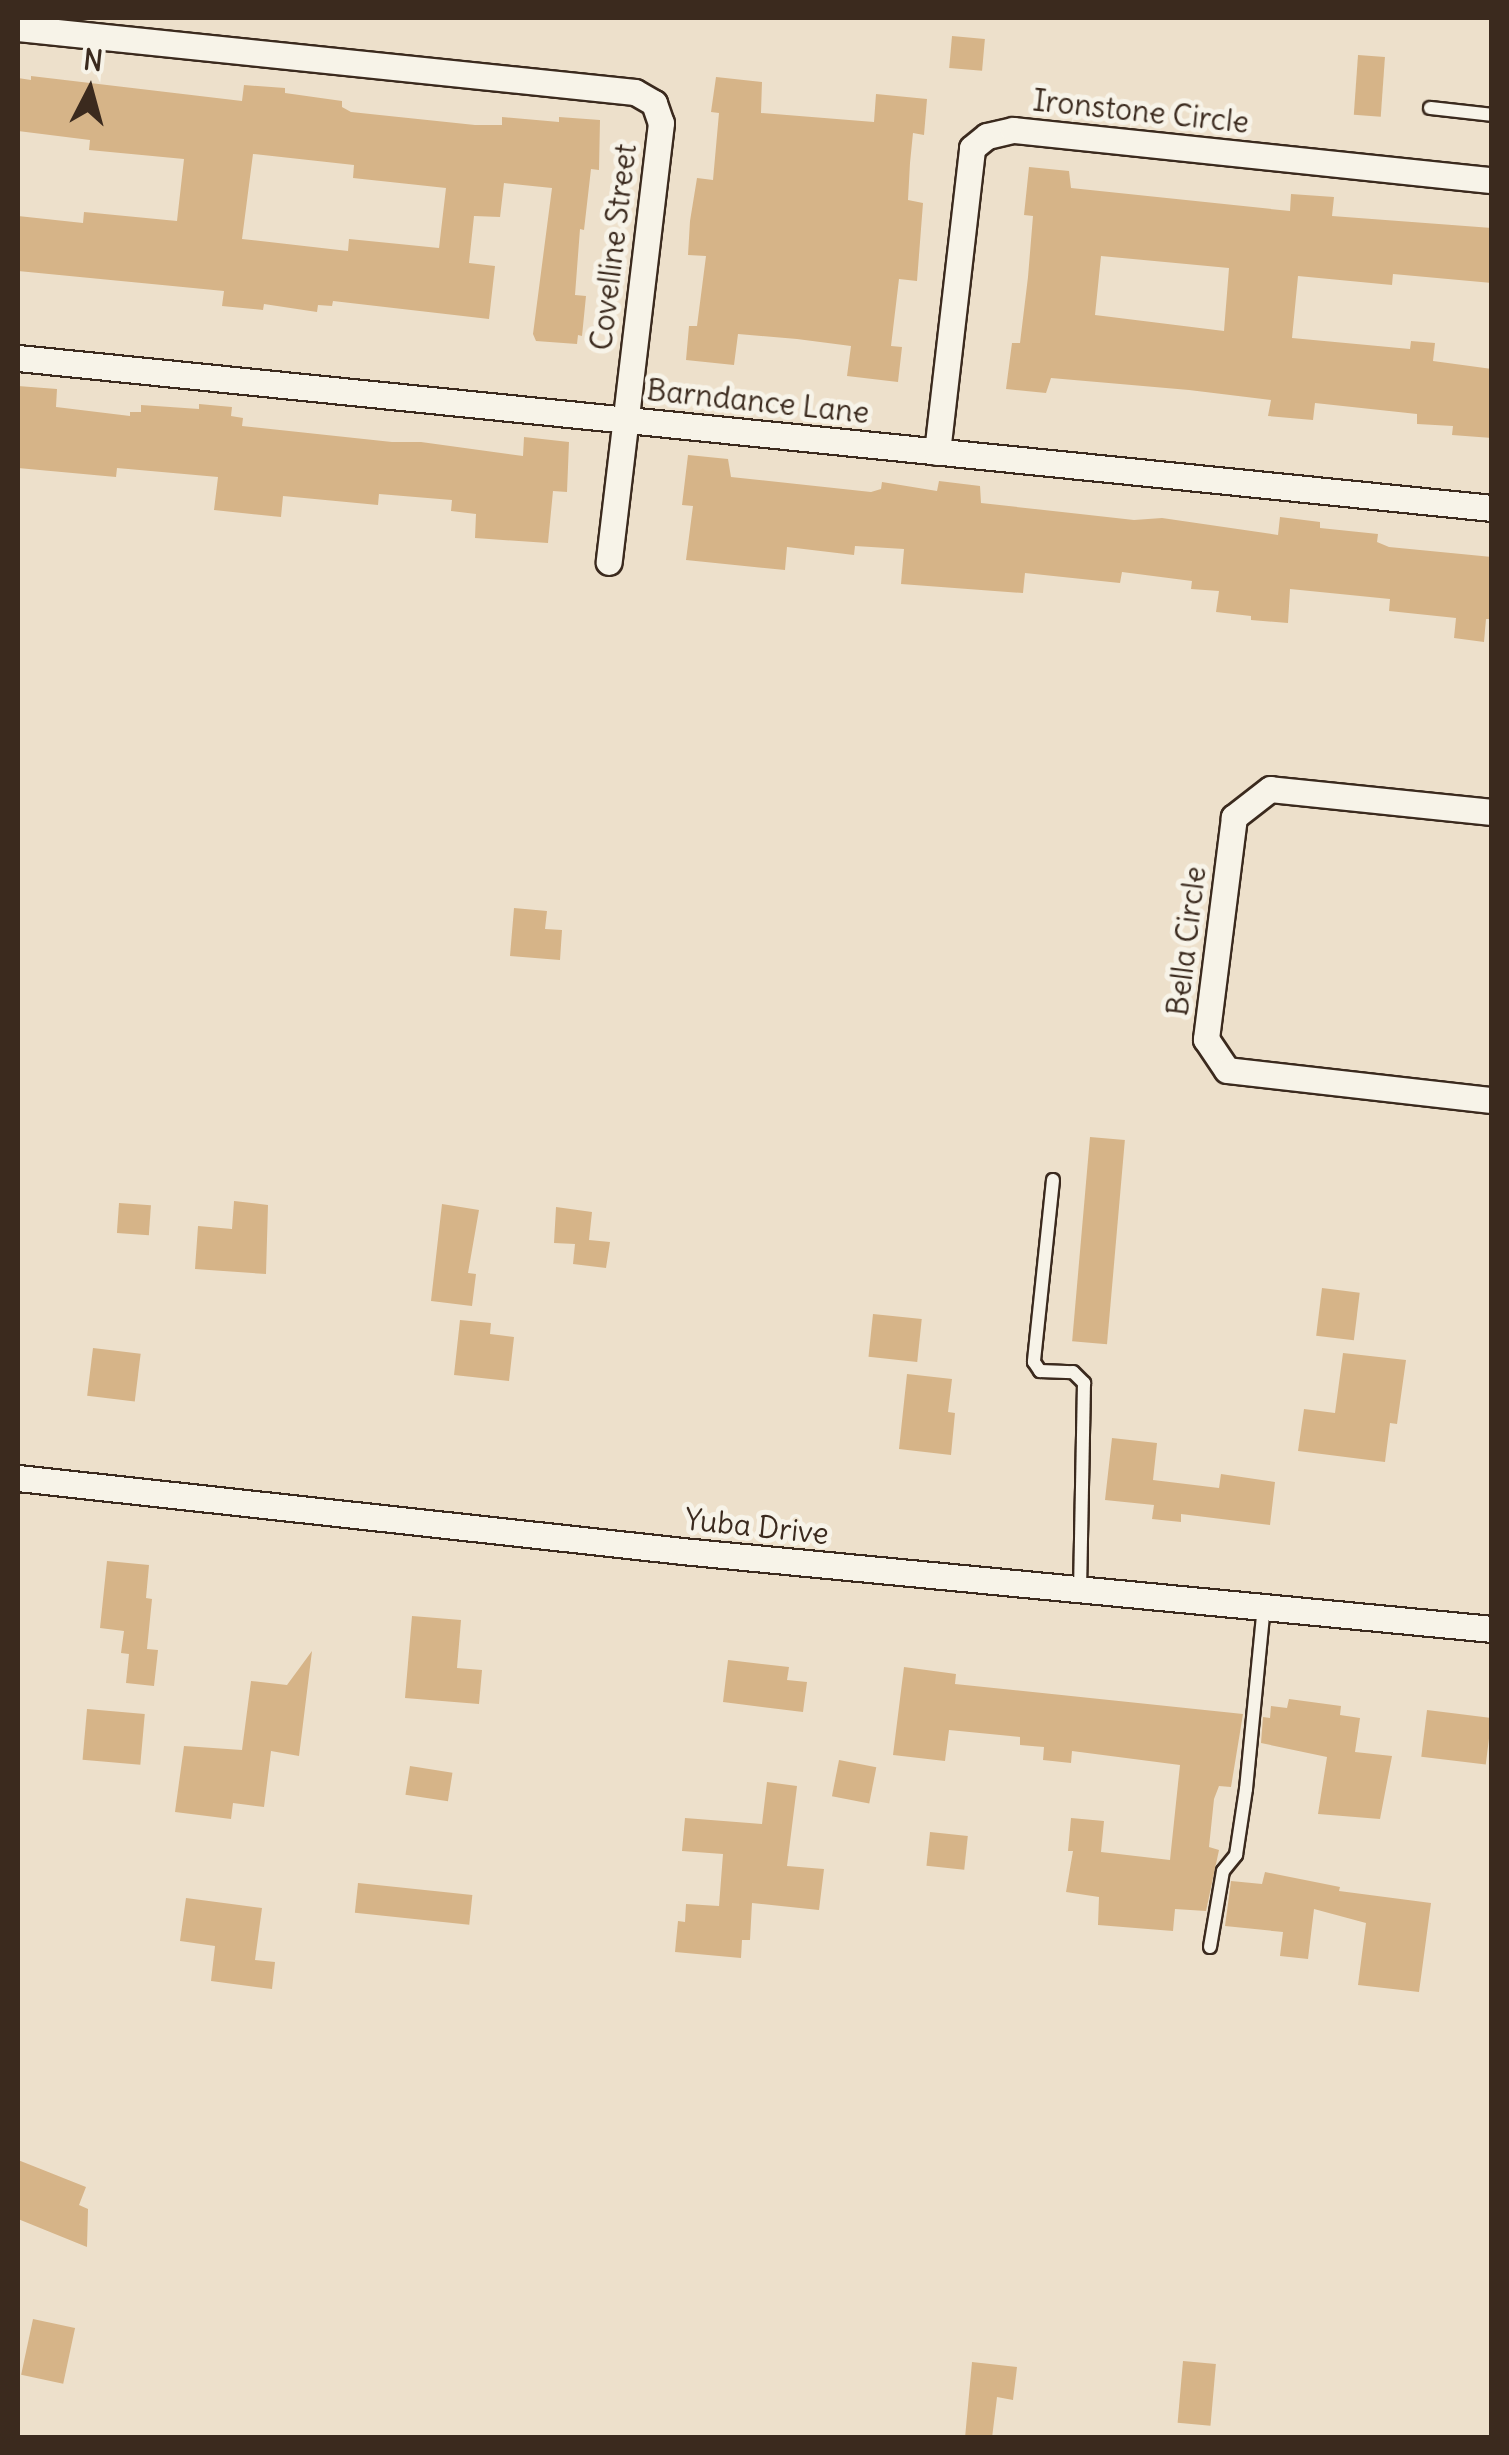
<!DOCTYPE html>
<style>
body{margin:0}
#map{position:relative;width:1509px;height:2455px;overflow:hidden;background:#ede0cb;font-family:Delius,sans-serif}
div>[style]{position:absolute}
.building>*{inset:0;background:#d6b488;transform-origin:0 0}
.roads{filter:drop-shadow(2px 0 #3b2a1e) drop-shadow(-2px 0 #3b2a1e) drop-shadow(0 2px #3b2a1e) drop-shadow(0 -2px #3b2a1e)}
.lane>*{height:12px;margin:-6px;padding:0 6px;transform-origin:6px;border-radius:6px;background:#f7f3e8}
.street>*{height:25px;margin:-12.5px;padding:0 12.5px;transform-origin:12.5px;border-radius:12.5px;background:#f7f3e8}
span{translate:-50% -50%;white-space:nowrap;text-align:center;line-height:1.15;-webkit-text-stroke:10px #f7f3e8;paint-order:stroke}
.street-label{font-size:30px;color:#3b2a1e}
.frame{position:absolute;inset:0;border:20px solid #3b2a1e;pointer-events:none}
.north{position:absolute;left:40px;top:40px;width:100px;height:100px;-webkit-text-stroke:8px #f7f3e8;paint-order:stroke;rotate:6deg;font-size:28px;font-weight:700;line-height:40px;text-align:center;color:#3b2a1e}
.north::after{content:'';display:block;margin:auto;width:35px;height:45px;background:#3b2a1e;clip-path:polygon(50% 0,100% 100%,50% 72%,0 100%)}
</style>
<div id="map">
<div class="building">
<i style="left:952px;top:36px;width:33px;height:32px;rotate:5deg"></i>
<i style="left:1358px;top:55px;width:27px;height:60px;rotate:4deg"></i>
<i style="clip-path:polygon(evenodd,31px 76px,242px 101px,244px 85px,285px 88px,285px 93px,342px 101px,342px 107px,351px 112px,475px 125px,502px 125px,502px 117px,559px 122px,559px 117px,600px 120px,599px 170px,591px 169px,584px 230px,580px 229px,575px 295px,586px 296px,582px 336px,578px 335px,577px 344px,536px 341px,533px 334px,552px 188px,504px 183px,500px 217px,474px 216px,469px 263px,495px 266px,489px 319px,333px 301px,332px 306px,318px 305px,317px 312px,264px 304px,263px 310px,222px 306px,224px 291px,18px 271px,18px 216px,83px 223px,84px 212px,177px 221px,184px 159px,89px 150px,90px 140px,18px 131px,18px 78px,31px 80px,31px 76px,253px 154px,354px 165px,353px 178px,446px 188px,439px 248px,349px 239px,348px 251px,242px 239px,253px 154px)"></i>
<i style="clip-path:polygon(716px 77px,762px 82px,761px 113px,874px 122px,876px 94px,927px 99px,924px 135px,913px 133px,910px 163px,908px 200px,923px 203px,917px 281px,899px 279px,891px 346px,902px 347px,898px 382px,847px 376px,851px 346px,797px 339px,738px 334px,734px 365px,686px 360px,689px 326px,697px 326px,706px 256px,688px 255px,690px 221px,697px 178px,713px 180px,719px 113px,711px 112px)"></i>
<i style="clip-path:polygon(evenodd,1029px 167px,1069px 171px,1071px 188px,1290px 211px,1291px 194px,1334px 197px,1332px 216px,1492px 228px,1492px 283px,1393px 274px,1392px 285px,1298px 276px,1292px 338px,1410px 349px,1411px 341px,1435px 343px,1433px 361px,1492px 369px,1492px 438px,1452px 435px,1453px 426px,1417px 424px,1417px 414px,1315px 403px,1313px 420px,1268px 416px,1271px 400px,1189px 390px,1051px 378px,1046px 393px,1006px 389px,1012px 343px,1020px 343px,1028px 277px,1033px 216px,1024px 215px,1029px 167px,1101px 256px,1229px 268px,1224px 331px,1095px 315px,1101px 256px)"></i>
<i style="clip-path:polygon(18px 386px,57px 389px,56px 407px,130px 416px,130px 412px,141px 412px,141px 405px,199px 409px,199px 404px,232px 407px,231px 416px,243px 418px,242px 426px,392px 442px,421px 442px,523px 456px,524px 437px,569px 442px,567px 492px,553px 491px,548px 543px,475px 538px,476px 514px,451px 511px,452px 500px,379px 494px,378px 505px,283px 496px,281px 517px,214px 510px,218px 477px,117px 468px,116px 477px,18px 468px)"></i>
<i style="clip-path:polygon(688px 455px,728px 459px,731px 477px,871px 492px,881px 489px,882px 482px,937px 491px,939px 481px,980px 486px,981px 503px,1134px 520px,1162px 518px,1278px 535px,1280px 517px,1320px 522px,1320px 528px,1378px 534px,1377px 542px,1389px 547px,1492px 557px,1492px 619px,1486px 619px,1484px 642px,1454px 638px,1456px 618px,1389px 611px,1390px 599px,1290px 589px,1288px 623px,1251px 620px,1251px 616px,1216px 612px,1219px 591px,1191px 589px,1192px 581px,1122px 572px,1120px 583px,1025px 573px,1023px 593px,901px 584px,904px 549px,855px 546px,854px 555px,787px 547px,785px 570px,686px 560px,693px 506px,682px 505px)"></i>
<i style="clip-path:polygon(514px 908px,547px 911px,545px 929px,562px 930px,560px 960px,510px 956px)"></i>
<i style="left:1090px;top:1137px;width:35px;height:205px;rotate:5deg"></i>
<i style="clip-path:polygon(234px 1201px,268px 1205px,266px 1274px,195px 1269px,198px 1226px,232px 1229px)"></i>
<i style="left:119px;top:1203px;width:32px;height:30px;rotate:4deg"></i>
<i style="clip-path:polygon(442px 1204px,479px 1210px,468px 1273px,476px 1274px,472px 1306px,431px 1301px)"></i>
<i style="clip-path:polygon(556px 1207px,592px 1212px,589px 1240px,610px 1242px,606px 1268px,573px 1264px,575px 1244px,554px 1243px)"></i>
<i style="left:1322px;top:1288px;width:38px;height:48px;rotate:7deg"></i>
<i style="left:873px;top:1314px;width:49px;height:43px;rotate:6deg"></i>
<i style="clip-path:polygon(460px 1320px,491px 1323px,490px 1334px,514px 1337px,509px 1381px,454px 1375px)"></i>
<i style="left:93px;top:1348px;width:48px;height:48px;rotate:7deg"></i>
<i style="clip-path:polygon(1343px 1353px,1406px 1360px,1397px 1424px,1390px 1423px,1385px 1462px,1298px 1451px,1304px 1409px,1335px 1413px)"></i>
<i style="clip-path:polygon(907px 1374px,952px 1379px,948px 1412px,955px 1413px,951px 1455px,899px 1449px)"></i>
<i style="clip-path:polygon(1112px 1438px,1157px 1443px,1153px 1480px,1219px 1488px,1221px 1474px,1275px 1482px,1270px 1525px,1181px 1514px,1181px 1522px,1152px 1519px,1154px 1505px,1105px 1500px)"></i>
<i style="clip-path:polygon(107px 1561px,149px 1565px,146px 1598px,152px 1599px,147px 1649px,158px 1650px,154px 1686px,126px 1683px,129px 1654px,121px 1653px,124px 1631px,100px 1628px)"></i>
<i style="clip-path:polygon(412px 1616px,461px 1620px,457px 1668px,482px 1670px,479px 1704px,405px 1698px)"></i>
<i style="clip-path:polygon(312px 1651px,299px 1756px,271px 1751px,264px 1807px,233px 1803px,231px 1819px,175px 1812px,184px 1746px,242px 1750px,251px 1681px,287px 1685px)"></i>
<i style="clip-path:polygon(728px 1660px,789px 1667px,787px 1680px,807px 1682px,803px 1712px,723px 1702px)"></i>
<i style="clip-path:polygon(904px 1667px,956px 1674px,955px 1684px,1243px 1714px,1231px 1787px,1219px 1786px,1214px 1799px,1209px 1847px,1219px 1850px,1206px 1911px,1175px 1909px,1173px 1931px,1098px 1925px,1099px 1897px,1066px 1892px,1073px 1851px,1068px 1851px,1071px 1818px,1104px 1821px,1101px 1852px,1170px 1860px,1180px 1765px,1072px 1751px,1071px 1763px,1043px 1760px,1044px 1747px,1020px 1745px,1020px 1737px,949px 1730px,945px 1761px,893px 1755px)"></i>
<i style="clip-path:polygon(1289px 1699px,1341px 1706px,1340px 1715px,1360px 1718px,1355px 1752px,1392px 1756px,1380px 1819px,1318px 1814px,1327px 1757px,1261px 1743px,1263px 1717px,1270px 1718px,1271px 1706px,1287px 1708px)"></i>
<i style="left:87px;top:1709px;width:58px;height:51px;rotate:5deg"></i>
<i style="left:1427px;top:1710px;width:65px;height:47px;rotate:7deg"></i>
<i style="left:839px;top:1760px;width:38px;height:37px;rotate:11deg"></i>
<i style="left:410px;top:1766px;width:43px;height:29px;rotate:9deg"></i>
<i style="clip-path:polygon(767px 1782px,797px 1786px,787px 1866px,824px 1869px,819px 1910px,752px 1903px,750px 1940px,742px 1940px,741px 1958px,675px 1952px,678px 1921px,685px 1922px,686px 1904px,719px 1906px,723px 1854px,682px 1851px,685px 1818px,762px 1824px)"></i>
<i style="left:930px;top:1832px;width:38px;height:34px;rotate:6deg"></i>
<i style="clip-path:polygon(1265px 1872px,1340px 1887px,1339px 1891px,1431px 1903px,1419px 1992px,1358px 1985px,1366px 1923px,1314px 1909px,1308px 1959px,1280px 1956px,1283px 1932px,1225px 1926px,1231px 1881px,1262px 1884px)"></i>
<i style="left:358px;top:1883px;width:115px;height:30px;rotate:6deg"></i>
<i style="clip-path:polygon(186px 1898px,262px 1908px,255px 1960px,275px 1962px,272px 1989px,211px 1981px,215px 1946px,180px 1941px)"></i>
<i style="clip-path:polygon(18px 2160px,86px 2187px,79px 2205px,88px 2209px,87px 2247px,18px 2219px)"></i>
<i style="left:33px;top:2319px;width:43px;height:57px;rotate:12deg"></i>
<i style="left:1183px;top:2361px;width:33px;height:62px;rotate:5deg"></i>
<i style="clip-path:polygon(972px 2362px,1017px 2367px,1013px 2400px,997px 2397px,992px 2438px,965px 2438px)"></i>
</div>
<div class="roads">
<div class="lane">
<i style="left:1430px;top:108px;width:62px;rotate:6.4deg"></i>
<i style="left:1053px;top:1180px;width:183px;rotate:96deg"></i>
<i style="left:1034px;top:1362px;width:11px;rotate:56deg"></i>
<i style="left:1040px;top:1371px;width:33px;rotate:2deg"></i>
<i style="left:1073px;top:1372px;width:16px;rotate:45deg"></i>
<i style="left:1084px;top:1383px;width:207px;rotate:91.1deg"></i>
<i style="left:1210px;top:1947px;width:77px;rotate:-80.3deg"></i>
<i style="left:1223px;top:1871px;width:21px;rotate:-51deg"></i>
<i style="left:1236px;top:1855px;width:67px;rotate:-81.4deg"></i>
<i style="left:1246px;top:1789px;width:183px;rotate:-84.4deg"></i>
</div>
<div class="street">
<i style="left:18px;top:28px;width:620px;rotate:5.92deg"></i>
<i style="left:635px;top:92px;width:22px;rotate:30deg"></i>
<i style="left:654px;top:103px;width:21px;rotate:71deg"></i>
<i style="left:661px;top:123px;width:442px;rotate:96.8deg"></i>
<i style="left:18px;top:358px;width:1482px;rotate:5.81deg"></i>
<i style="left:937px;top:452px;width:306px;rotate:-83.4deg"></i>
<i style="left:972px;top:148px;width:19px;rotate:-39deg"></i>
<i style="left:987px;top:136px;width:27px;rotate:-13deg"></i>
<i style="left:1013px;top:130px;width:482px;rotate:6deg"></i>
<i style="left:1492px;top:812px;width:223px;rotate:-174.1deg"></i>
<i style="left:1270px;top:789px;width:46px;rotate:142.1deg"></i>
<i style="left:1234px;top:817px;width:224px;rotate:97.2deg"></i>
<i style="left:1206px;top:1039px;width:37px;rotate:56deg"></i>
<i style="left:1227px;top:1070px;width:267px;rotate:6.5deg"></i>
<i style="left:18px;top:1478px;width:668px;rotate:6.27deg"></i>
<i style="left:682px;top:1551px;width:814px;rotate:5.5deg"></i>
</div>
</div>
<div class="street-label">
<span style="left:1141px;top:111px;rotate:6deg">Ironstone Circle</span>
<span style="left:613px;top:247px;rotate:-83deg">Covelline Street</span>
<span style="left:758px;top:401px;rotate:6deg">Barndance Lane</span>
<span style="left:1186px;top:941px;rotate:-83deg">Bella Circle</span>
<span style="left:757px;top:1526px;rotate:6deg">Yuba Drive</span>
</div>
<div class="frame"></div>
<div class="north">N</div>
</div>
